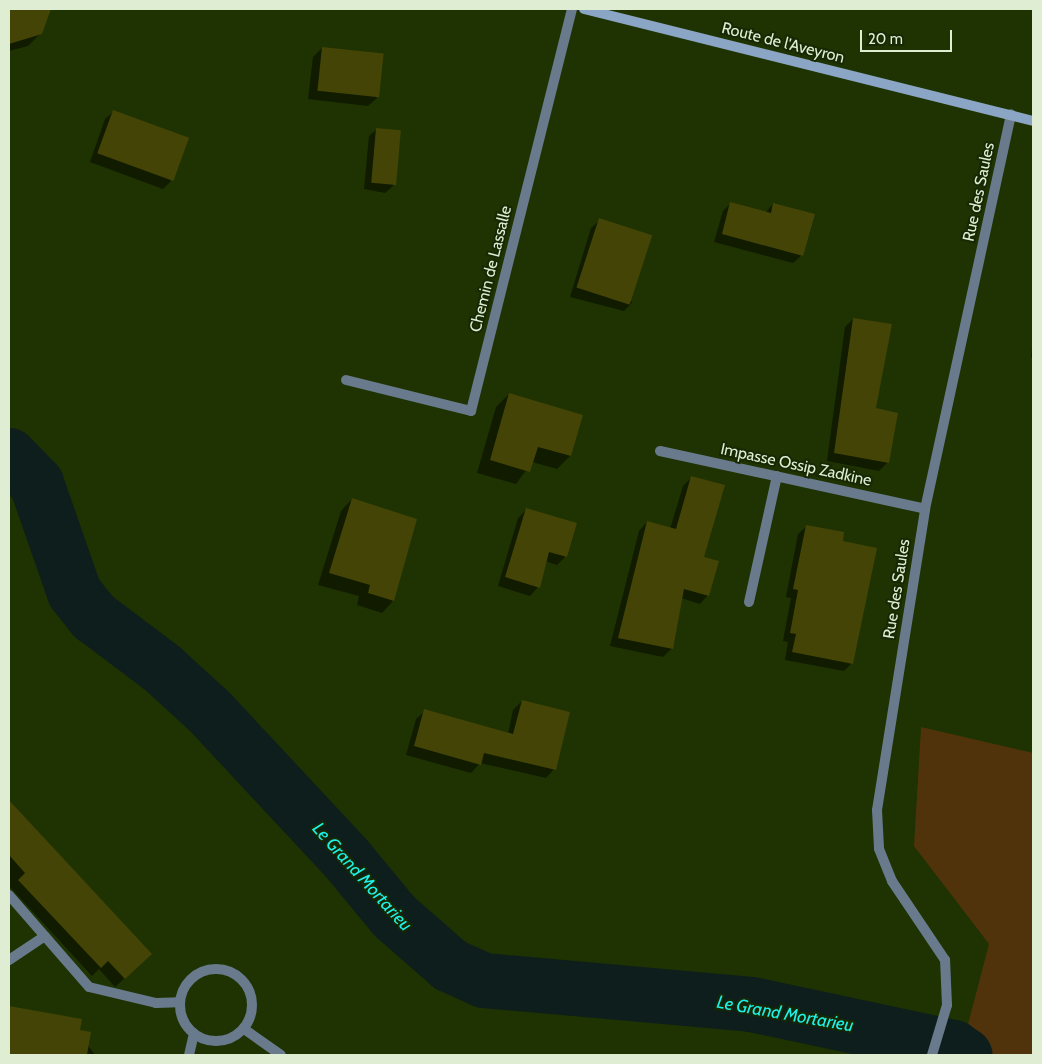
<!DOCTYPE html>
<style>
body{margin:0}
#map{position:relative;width:1042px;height:1064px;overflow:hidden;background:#1e3301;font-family:Cabin,sans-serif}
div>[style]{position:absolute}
.green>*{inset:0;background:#50330b}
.shadow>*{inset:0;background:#0007}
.river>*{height:55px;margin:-27.5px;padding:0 27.5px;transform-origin:27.5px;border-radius:27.5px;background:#0d1e1d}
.building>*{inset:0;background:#434405;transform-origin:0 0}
.lane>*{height:10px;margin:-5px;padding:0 5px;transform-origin:5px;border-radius:5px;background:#697a8d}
.street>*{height:10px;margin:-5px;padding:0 5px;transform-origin:5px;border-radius:5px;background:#697a8d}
.street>.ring{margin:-5px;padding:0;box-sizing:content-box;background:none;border:10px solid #697a8d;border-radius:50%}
.secondary>*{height:10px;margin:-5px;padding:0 5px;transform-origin:5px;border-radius:5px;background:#8ba6c4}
span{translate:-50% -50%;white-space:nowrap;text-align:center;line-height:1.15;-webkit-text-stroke:4px #172804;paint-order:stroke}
.street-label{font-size:16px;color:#dfeed3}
.water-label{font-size:18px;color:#1df1ea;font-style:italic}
.frame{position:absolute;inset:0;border:10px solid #dfeed3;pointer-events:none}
.scale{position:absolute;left:860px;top:30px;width:92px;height:22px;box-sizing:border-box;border:2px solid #dfeed3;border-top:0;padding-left:6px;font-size:15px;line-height:18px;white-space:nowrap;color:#dfeed3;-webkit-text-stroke:4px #172804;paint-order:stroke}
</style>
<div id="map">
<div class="green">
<i style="clip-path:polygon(921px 727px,1033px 753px,1033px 1055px,960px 1055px,989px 944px,914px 846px)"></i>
</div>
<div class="shadow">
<i style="clip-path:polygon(9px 9px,49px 9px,41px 33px,28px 46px,9px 51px)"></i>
<i style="clip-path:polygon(322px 48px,377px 98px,368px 106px,308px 99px,313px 57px)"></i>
<i style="clip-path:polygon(114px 111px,171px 181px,163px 189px,90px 162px,105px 119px)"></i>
<i style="clip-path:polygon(377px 129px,393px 186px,385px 193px,364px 189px,369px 136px)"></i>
<i style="clip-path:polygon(731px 203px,765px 213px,773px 204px,802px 255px,793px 263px,714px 242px,723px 211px)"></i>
<i style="clip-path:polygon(600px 220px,632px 303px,624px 311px,570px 297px,591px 228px)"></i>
<i style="clip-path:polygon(853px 319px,887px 463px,879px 471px,827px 461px,845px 327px)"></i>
<i style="clip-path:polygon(1033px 342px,1033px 360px,1031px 356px)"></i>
<i style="clip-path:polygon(509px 394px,581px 415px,570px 456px,557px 469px,532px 462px,516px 484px,477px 473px,496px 407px)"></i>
<i style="clip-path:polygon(692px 477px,708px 595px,700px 604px,681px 598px,672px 648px,663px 657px,610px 646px,639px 531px,647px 522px,670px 529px,683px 486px)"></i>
<i style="clip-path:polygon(352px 499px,416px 520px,393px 601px,382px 613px,357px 605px,359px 596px,318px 585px,341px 511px)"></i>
<i style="clip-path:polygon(526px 510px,566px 556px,557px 565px,545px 561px,538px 587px,530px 596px,498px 586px,518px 518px)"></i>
<i style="clip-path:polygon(807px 526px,841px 542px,852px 663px,844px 671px,785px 660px,788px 642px,783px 641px,791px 598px,786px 597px,798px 534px)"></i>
<i style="clip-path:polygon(522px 701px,554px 769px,546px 778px,480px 763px,471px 773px,406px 755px,416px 719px,425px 711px,508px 734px,513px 710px)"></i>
<i style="clip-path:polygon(9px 800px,151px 954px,115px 987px,99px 969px,92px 976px,9px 886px)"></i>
<i style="clip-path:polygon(9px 1008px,80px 1020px,78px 1032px,95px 1055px,9px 1055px)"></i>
</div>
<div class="river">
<i style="left:9px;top:455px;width:39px;rotate:46deg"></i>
<i style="left:36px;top:483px;width:115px;rotate:70.8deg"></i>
<i style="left:74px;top:592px;width:31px;rotate:52deg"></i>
<i style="left:93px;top:616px;width:86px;rotate:37deg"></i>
<i style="left:162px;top:668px;width:64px;rotate:42.5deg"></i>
<i style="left:209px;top:711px;width:201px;rotate:47deg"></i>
<i style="left:346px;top:858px;width:75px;rotate:50.4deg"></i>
<i style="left:394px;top:916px;width:74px;rotate:41.2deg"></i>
<i style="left:450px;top:965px;width:37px;rotate:24deg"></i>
<i style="left:484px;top:980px;width:268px;rotate:5.1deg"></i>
<i style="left:751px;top:1004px;width:207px;rotate:12deg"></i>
<i style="left:953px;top:1047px;width:14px;rotate:34deg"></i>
</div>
<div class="building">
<i style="clip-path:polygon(9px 9px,51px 9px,42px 34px,9px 44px)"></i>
<i style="left:322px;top:47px;width:62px;height:44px;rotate:6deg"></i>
<i style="left:113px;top:110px;width:81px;height:46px;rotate:20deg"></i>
<i style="left:376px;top:128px;width:25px;height:55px;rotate:5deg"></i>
<i style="clip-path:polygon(730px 202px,771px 213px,773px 203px,815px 214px,803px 256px,722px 234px)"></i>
<i style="left:599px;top:218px;width:56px;height:73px;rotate:18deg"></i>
<i style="clip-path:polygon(853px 318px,892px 324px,876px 408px,898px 413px,889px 463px,834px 453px)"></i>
<i style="clip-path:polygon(509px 393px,583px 415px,571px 456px,538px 447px,530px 472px,490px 460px)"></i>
<i style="clip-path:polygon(691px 476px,725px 485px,704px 557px,719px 561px,709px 596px,684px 589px,673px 649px,618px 638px,647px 521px,676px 529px)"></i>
<i style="clip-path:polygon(352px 498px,417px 519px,394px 601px,368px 593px,370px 585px,329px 573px)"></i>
<i style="clip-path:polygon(526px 508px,577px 523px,567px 557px,549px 552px,540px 588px,505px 577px)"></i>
<i style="clip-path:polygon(806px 525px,844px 532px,843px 541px,877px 548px,853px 664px,792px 652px,796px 634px,790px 633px,798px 590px,793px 589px)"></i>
<i style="clip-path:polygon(522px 700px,570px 712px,556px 770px,484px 753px,481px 765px,414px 746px,424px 709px,513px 734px)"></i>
<i style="clip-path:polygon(9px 800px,152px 954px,125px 979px,108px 961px,101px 968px,18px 880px,25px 873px,9px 855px)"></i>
<i style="clip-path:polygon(9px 1006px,82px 1019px,80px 1030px,91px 1032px,87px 1055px,9px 1055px)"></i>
</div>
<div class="lane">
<i style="left:749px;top:602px;width:129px;rotate:-77.5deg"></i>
</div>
<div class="street">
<i style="left:346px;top:380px;width:129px;rotate:13.9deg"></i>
<i style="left:471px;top:411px;width:414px;rotate:-75.9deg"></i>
<i style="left:660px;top:451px;width:271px;rotate:12.3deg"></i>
<i style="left:9px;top:895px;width:122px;rotate:49deg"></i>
<i style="left:89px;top:987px;width:69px;rotate:13.4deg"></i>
<i style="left:156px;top:1003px;width:23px;rotate:-2deg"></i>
<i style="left:9px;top:960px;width:43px;rotate:-33.7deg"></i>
<i class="ring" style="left:180px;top:969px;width:62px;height:62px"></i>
<i style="left:244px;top:1029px;width:45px;rotate:35.1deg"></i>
<i style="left:189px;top:1055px;width:22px;rotate:-77deg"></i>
<i style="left:932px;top:1055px;width:52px;rotate:-73.3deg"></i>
<i style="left:947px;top:1005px;width:45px;rotate:-92.5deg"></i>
<i style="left:945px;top:960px;width:95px;rotate:-123.9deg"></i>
<i style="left:892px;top:881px;width:35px;rotate:-112deg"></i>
<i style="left:879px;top:848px;width:38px;rotate:-93deg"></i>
<i style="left:877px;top:810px;width:305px;rotate:-80.9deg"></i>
<i style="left:925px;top:509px;width:404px;rotate:-77.7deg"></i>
</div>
<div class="secondary">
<i style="left:584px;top:9px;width:463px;rotate:14deg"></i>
</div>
<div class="street-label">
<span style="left:783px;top:43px;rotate:14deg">Route de l'Aveyron</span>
<span style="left:979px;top:192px;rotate:-78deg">Rue des Saules</span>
<span style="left:491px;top:269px;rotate:-76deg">Chemin de Lassalle</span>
<span style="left:796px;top:465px;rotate:12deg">Impasse Ossip Zadkine</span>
<span style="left:897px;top:589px;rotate:-81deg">Rue des Saules</span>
</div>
<div class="water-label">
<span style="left:362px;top:877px;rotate:48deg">Le Grand Mortarieu</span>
<span style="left:785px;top:1014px;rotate:10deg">Le Grand Mortarieu</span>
</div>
<div class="frame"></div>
<div class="scale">20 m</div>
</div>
